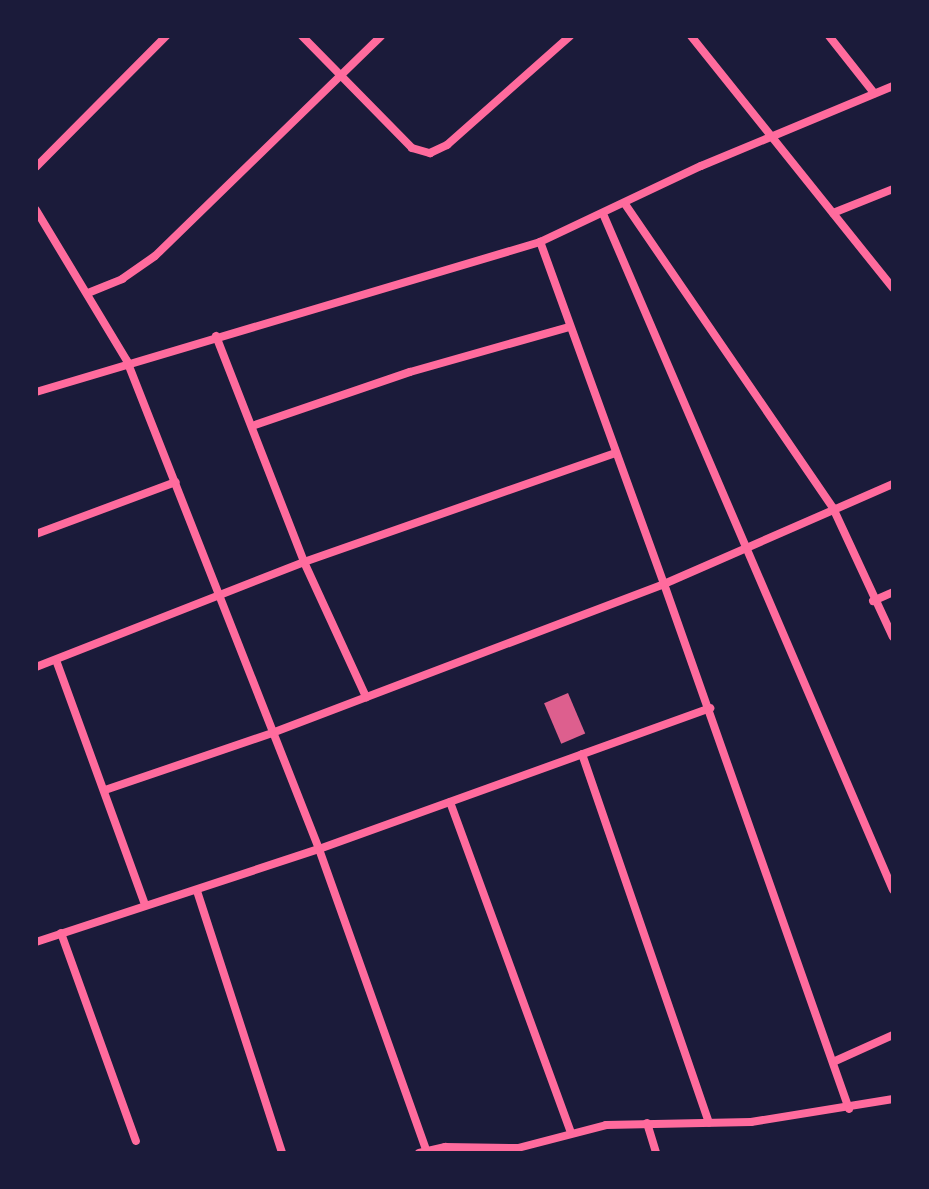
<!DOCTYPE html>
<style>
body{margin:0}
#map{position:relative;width:929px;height:1189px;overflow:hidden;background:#1b1b3a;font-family:Inter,sans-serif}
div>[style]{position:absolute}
.building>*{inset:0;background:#dd5f8e;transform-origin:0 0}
.minor>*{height:8px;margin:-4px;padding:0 4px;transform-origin:4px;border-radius:4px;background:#ff6b9d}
span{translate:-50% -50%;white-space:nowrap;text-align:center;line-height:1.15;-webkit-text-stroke:6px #1b1b3a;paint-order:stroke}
.frame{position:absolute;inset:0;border:38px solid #1b1b3a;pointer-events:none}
</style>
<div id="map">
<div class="building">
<i style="left:568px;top:693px;width:44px;height:26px;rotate:67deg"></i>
</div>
<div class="minor">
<i style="left:302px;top:36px;width:157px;rotate:45.5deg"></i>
<i style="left:412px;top:148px;width:19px;rotate:16deg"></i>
<i style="left:430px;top:153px;width:19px;rotate:-25deg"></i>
<i style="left:447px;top:145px;width:164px;rotate:-41.5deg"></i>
<i style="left:691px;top:36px;width:323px;rotate:51.3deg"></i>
<i style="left:829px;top:36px;width:73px;rotate:51.7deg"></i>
<i style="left:36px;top:167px;width:185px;rotate:-45.2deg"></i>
<i style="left:625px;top:204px;width:368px;rotate:55.6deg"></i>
<i style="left:833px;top:508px;width:142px;rotate:65.1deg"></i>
<i style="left:36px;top:210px;width:176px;rotate:58.9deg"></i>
<i style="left:127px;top:361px;width:524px;rotate:68.52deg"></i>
<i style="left:319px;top:849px;width:416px;rotate:-19.8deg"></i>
<i style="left:833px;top:213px;width:65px;rotate:-21.8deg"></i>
<i style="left:604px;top:216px;width:733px;rotate:66.79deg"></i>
<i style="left:88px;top:293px;width:37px;rotate:-22deg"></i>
<i style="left:122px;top:279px;width:40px;rotate:-34.9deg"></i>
<i style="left:155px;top:256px;width:315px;rotate:-44.2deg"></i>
<i style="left:216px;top:336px;width:243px;rotate:68.7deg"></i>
<i style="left:304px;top:562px;width:149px;rotate:65.3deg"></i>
<i style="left:36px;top:392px;width:526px;rotate:-16.57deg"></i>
<i style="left:540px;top:242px;width:178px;rotate:-25.3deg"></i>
<i style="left:701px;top:166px;width:208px;rotate:-22.6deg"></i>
<i style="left:255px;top:425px;width:164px;rotate:-18.9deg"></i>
<i style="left:410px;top:372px;width:165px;rotate:-15.8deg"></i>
<i style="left:36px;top:534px;width:149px;rotate:-20.4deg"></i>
<i style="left:873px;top:601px;width:22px;rotate:-24deg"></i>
<i style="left:56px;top:660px;width:261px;rotate:70deg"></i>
<i style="left:36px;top:667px;width:288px;rotate:-21.4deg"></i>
<i style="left:304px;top:562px;width:330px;rotate:-19.3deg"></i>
<i style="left:582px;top:754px;width:390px;rotate:71deg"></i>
<i style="left:105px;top:790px;width:176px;rotate:-18.8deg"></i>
<i style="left:272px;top:733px;width:419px;rotate:-20.8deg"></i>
<i style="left:664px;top:584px;width:364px;rotate:-109.9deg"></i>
<i style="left:450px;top:802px;width:352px;rotate:69.9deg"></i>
<i style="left:197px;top:891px;width:275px;rotate:72deg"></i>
<i style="left:61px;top:933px;width:221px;rotate:70.2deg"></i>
<i style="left:36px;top:942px;width:298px;rotate:-18.2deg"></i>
<i style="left:319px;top:849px;width:319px;rotate:70.4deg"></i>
<i style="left:833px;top:1062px;width:66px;rotate:-24.2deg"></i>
<i style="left:849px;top:1109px;width:557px;rotate:-109.41deg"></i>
<i style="left:664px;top:584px;width:250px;rotate:-23.6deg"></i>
<i style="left:647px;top:1123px;width:31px;rotate:73deg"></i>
<i style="left:419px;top:1153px;width:27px;rotate:-13deg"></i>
<i style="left:445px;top:1147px;width:73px;rotate:0.8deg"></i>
<i style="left:518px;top:1148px;width:91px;rotate:-14.6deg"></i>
<i style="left:606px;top:1125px;width:145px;rotate:-1.2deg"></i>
<i style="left:751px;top:1122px;width:144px;rotate:-9.2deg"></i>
</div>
<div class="frame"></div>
</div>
